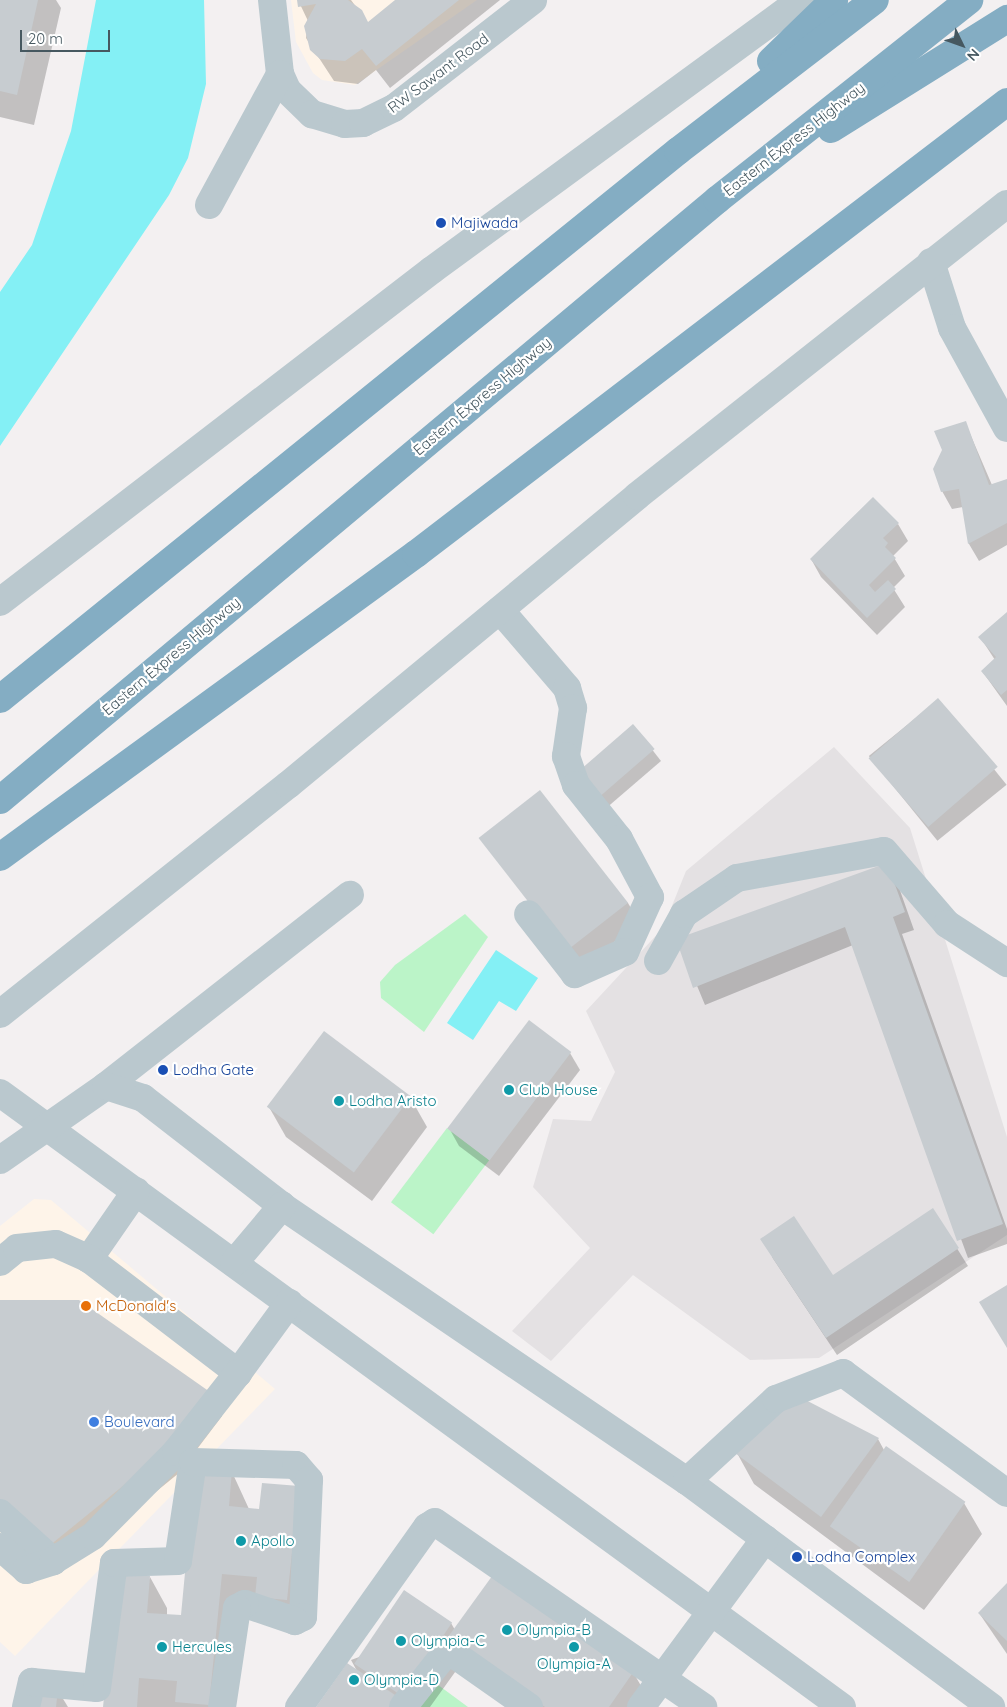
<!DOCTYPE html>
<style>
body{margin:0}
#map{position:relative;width:1007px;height:1707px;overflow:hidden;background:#f3f0f1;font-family:Quicksand,sans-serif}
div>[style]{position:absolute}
.commercial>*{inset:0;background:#fef4e9}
.education>*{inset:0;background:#e4e1e3}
.green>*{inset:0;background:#bbf4c8;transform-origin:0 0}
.water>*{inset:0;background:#84f0f5}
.shadow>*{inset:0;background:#0003;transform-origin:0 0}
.building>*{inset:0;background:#c7ccd0;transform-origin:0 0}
.minor>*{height:28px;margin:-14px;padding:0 14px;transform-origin:14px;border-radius:14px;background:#bac8ce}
.highway>*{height:28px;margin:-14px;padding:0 14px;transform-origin:14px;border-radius:14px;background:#84adc3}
.dots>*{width:14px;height:14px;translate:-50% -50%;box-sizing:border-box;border:2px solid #fff;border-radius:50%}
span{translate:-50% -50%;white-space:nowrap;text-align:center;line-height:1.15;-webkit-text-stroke:4.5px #fff;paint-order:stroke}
.street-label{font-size:15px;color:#465860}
.transit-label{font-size:15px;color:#164399}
.left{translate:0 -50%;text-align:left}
.culture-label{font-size:15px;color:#0d838f}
.food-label{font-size:15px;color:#c56008}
.shop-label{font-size:15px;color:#366cbe}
.north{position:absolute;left:937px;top:20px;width:50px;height:50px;-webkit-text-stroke:4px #fff;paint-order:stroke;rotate:132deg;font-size:14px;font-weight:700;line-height:20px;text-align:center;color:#465860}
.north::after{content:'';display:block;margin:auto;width:18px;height:22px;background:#465860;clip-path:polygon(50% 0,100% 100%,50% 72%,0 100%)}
.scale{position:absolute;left:20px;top:30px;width:90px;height:22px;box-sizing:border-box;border:2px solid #465860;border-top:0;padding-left:6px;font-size:15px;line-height:18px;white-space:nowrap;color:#465860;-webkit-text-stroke:4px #fff;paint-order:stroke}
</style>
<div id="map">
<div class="commercial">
<i style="clip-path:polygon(291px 0,477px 0,355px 85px,322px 80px,313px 73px,296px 42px)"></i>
<i style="clip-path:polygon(34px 1199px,51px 1200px,275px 1389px,15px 1656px,0 1642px,0 1226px)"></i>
</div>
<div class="education">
<i style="clip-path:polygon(834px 747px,910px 828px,1007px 1137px,1007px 1235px,819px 1358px,750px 1360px,633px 1275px,551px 1361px,512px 1331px,590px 1248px,533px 1187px,553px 1119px,591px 1121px,615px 1072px,586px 1011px,663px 928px,686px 871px)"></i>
</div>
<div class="green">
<i style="clip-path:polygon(465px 914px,488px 937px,424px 1032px,381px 998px,380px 982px,395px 965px)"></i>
<i style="left:447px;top:1128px;width:53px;height:93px;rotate:37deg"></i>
<i style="clip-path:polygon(430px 1679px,468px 1707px,409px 1707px)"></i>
</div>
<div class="water">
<i style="clip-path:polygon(96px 0,204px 0,206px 84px,188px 158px,169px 195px,0 446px,0 292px,32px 245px,71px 131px)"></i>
<i style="clip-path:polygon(496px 950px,538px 978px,516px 1011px,499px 1001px,473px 1040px,447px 1023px)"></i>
</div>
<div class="shadow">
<i style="clip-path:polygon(0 0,56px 0,61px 8px,34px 125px,0 117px)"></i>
<i style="clip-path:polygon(298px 0,351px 0,368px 23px,397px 0,500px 0,390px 88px,376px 70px,358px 84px,334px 81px,306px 38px,308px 21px)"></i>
<i style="clip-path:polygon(965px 422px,992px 485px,1007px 480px,1007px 545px,979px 561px,969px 544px,963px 507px,952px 509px,942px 491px)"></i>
<i style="clip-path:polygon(898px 524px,908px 541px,893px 556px,905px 576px,893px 588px,905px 607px,877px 635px,821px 577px,811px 559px)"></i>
<i style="clip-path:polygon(1007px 614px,1007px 706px,982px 671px,995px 660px,980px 637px)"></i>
<i style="left:938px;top:700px;width:109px;height:89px;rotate:51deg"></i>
<i style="clip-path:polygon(633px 725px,661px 761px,604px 810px,583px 785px)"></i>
<i style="clip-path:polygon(484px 842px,628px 903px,638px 920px,586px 968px)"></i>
<i style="clip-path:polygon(897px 882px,914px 930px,902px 934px,1007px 1229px,1007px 1244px,968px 1258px,853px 945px,705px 1005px,678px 940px)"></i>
<i style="clip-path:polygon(570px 1053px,580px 1070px,499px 1176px,459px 1146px,449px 1128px)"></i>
<i style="clip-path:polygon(410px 1097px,427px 1127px,372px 1201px,286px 1137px,269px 1107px)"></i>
<i style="clip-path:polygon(933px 1210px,968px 1266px,837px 1355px,772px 1257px,833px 1276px)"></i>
<i style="clip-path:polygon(0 1301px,210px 1393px,222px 1416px,179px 1473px,62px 1568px,0 1511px)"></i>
<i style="clip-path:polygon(796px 1396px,878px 1439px,884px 1450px,964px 1503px,982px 1534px,924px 1610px,754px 1484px,737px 1453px)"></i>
<i style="clip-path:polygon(232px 1472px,249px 1509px,260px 1510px,298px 1488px,305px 1630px,239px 1604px,229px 1707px,104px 1707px,150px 1577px,167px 1608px,167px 1615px,182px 1617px)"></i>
<i style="clip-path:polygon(1007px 1585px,1007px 1654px,979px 1613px)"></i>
<i style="clip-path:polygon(451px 1623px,455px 1630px,633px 1672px,651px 1703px,648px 1707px,522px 1707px,463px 1661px,430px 1707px,318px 1707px,357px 1671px,351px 1660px)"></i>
<i style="clip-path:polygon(57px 1689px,68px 1707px,32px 1707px)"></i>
</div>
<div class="building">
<i style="clip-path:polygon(0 0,38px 0,17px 95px,0 91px)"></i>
<i style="clip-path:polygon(297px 0,348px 0,362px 10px,368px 22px,395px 0,459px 0,376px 66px,362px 49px,345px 61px,320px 59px,310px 50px,304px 26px,316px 4px,298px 7px)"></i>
<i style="clip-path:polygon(966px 421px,989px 485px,1007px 479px,1007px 523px,968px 544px,959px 489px,941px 492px,933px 469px,942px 450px,934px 431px)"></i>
<i style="clip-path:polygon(873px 497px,899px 523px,883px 538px,888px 543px,885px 547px,896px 558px,869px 585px,875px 592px,888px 580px,896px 589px,867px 618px,810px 559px)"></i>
<i style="clip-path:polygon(1007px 612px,1007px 690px,1001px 695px,981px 671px,996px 657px,978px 637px)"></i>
<i style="left:938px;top:698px;width:91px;height:92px;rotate:49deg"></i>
<i style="left:633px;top:724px;width:33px;height:76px;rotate:49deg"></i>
<i style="left:540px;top:790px;width:143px;height:78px;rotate:52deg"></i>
<i style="clip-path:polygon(887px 863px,905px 912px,893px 917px,1003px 1224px,957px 1241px,845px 927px,693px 988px,676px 939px)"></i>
<i style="left:529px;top:1020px;width:53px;height:136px;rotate:37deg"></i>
<i style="left:324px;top:1031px;width:109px;height:95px;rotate:37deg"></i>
<i style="clip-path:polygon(933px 1208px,959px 1248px,826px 1338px,760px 1239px,794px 1216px,833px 1275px)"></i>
<i style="clip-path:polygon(1007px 1285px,1007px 1348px,979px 1302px)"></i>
<i style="clip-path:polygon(0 1300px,79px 1300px,210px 1392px,166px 1451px,49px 1546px,0 1502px)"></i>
<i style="clip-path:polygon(796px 1395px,879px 1438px,821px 1517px,735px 1453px)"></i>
<i style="left:886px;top:1446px;width:97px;height:98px;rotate:35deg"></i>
<i style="clip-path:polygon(195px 1467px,232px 1470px,229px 1506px,259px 1509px,262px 1483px,299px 1486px,287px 1600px,255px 1597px,257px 1577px,222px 1574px,209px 1705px,175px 1702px,177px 1681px,139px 1678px,137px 1707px,103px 1707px,117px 1573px,150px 1576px,147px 1613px,181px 1615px)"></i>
<i style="clip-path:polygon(495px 1572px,634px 1671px,609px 1707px,545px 1707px,448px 1637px)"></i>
<i style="clip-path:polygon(1007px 1583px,1007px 1641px,978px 1613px)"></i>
<i style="left:404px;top:1590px;width:58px;height:89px;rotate:34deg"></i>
<i style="clip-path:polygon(347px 1663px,398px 1697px,390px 1707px,316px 1707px)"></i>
<i style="clip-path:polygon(33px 1685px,58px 1688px,56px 1707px,31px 1707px)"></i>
</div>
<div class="minor">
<i style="left:272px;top:0;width:74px;rotate:83.8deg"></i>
<i style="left:280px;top:74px;width:17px;rotate:66deg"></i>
<i style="left:287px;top:90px;width:35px;rotate:44deg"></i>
<i style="left:312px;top:114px;width:34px;rotate:17deg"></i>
<i style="left:345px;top:124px;width:18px;rotate:-3deg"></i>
<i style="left:363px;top:123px;width:34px;rotate:-26deg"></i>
<i style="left:394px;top:108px;width:176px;rotate:-37.8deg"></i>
<i style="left:209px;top:205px;width:149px;rotate:-61.5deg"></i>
<i style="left:931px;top:262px;width:69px;rotate:72.3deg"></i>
<i style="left:952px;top:328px;width:114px;rotate:61.2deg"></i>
<i style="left:0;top:602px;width:545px;rotate:-37.54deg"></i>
<i style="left:432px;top:270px;width:457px;rotate:-36.2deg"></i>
<i style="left:500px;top:610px;width:103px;rotate:49.3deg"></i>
<i style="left:567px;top:688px;width:21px;rotate:73deg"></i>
<i style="left:573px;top:708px;width:49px;rotate:98.3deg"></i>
<i style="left:566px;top:756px;width:31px;rotate:71deg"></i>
<i style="left:576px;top:785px;width:69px;rotate:51.5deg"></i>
<i style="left:619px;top:839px;width:66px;rotate:61.9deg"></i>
<i style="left:650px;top:897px;width:60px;rotate:114.4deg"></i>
<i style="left:625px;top:952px;width:55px;rotate:156.3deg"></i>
<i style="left:575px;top:974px;width:76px;rotate:-128.1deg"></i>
<i style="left:658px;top:961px;width:54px;rotate:-61deg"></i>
<i style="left:684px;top:914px;width:64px;rotate:-34.2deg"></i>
<i style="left:737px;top:878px;width:149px;rotate:-10.4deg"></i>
<i style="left:884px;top:851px;width:96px;rotate:49.2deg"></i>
<i style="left:947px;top:924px;width:72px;rotate:33deg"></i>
<i style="left:0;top:1014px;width:368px;rotate:-38.5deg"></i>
<i style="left:288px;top:785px;width:453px;rotate:-39.6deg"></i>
<i style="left:637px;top:496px;width:471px;rotate:-38.3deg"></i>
<i style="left:106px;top:1086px;width:310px;rotate:-38.1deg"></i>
<i style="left:0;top:1093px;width:1042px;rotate:36.1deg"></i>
<i style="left:0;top:1160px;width:129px;rotate:-34.9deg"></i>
<i style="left:106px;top:1086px;width:39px;rotate:18deg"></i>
<i style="left:143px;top:1098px;width:176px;rotate:37.8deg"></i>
<i style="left:282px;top:1206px;width:490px;rotate:34.2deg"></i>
<i style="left:687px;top:1481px;width:379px;rotate:36.6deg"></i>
<i style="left:136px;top:1191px;width:83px;rotate:124.7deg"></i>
<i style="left:89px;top:1259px;width:188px;rotate:37.4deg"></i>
<i style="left:238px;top:1373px;width:87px;rotate:-53.9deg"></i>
<i style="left:0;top:1262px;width:22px;rotate:-39deg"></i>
<i style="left:17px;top:1248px;width:39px;rotate:-6deg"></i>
<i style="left:56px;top:1244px;width:36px;rotate:24deg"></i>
<i style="left:234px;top:1263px;width:75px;rotate:-49.9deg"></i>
<i style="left:687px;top:1481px;width:121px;rotate:-42.7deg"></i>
<i style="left:776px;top:1399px;width:72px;rotate:-21.2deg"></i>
<i style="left:843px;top:1373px;width:203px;rotate:36.2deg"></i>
<i style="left:0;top:1513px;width:72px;rotate:42.2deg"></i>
<i style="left:0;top:1547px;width:35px;rotate:41deg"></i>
<i style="left:26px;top:1570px;width:28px;rotate:-18deg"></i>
<i style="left:53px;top:1561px;width:47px;rotate:-32deg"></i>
<i style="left:93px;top:1536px;width:118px;rotate:-45.3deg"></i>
<i style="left:176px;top:1452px;width:100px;rotate:-51.9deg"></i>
<i style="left:26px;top:1707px;width:26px;rotate:-77deg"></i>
<i style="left:32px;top:1682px;width:65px;rotate:5.3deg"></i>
<i style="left:97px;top:1688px;width:126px;rotate:-82.3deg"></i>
<i style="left:114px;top:1563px;width:64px;rotate:-1.8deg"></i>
<i style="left:178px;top:1561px;width:100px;rotate:-81.4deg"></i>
<i style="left:193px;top:1462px;width:103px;rotate:1.7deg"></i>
<i style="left:296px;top:1465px;width:20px;rotate:49deg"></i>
<i style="left:309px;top:1480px;width:137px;rotate:92.5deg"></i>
<i style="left:303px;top:1617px;width:9px;rotate:153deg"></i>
<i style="left:295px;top:1621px;width:53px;rotate:-161.2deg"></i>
<i style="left:245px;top:1604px;width:9px;rotate:153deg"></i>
<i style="left:237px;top:1608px;width:100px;rotate:98.6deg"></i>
<i style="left:299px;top:1707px;width:221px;rotate:-54.6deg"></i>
<i style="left:427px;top:1527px;width:9px;rotate:-32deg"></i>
<i style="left:435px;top:1522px;width:326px;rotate:34.6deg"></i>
<i style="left:403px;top:1707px;width:73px;rotate:-51.7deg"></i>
<i style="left:448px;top:1650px;width:99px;rotate:35.1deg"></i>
<i style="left:641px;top:1707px;width:209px;rotate:-53.6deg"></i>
</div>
<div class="highway">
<i style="left:771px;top:61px;width:88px;rotate:-44.1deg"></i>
<i style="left:831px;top:129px;width:208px;rotate:-32deg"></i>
<i style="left:0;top:699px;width:872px;rotate:-38.95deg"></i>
<i style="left:678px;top:151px;width:248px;rotate:-37.5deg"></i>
<i style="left:0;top:800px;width:935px;rotate:-39.92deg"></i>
<i style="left:717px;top:200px;width:322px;rotate:-38.4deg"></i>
<i style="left:0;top:857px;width:515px;rotate:-36.07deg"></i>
<i style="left:416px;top:554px;width:744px;rotate:-37.41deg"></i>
</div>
<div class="dots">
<i style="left:441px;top:223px;background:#1a4fb4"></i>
<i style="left:163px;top:1070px;background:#1a4fb4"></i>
<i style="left:509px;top:1090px;background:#0f9aa8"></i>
<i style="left:339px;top:1101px;background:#0f9aa8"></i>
<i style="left:86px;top:1306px;background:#e8710a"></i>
<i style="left:94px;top:1422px;background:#3f7fe0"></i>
<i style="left:241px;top:1541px;background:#0f9aa8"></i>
<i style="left:797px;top:1557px;background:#1a4fb4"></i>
<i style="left:507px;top:1630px;background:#0f9aa8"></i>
<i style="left:401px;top:1641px;background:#0f9aa8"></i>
<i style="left:162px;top:1647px;background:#0f9aa8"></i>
<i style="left:574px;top:1647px;background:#0f9aa8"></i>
<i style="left:354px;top:1680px;background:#0f9aa8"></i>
</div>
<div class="street-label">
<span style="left:438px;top:73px;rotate:-37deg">RW Sawant Road</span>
<span style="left:794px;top:139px;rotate:-38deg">Eastern Express Highway</span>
<span style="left:482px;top:396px;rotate:-40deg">Eastern Express Highway</span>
<span style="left:171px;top:656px;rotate:-40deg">Eastern Express Highway</span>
</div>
<div class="transit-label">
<span class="left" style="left:451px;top:223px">Majiwada</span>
<span class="left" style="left:173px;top:1070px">Lodha Gate</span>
<span class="left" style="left:807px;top:1557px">Lodha Complex</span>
</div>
<div class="culture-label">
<span class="left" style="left:519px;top:1090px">Club House</span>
<span class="left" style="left:349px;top:1101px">Lodha Aristo</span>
<span class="left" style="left:251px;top:1541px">Apollo</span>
<span class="left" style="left:517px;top:1630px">Olympia-B</span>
<span class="left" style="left:411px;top:1641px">Olympia-C</span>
<span class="left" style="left:172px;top:1647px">Hercules</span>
<span style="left:574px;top:1664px">Olympia-A</span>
<span class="left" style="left:364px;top:1680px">Olympia-D</span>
</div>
<div class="food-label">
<span class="left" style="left:96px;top:1306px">McDonald's</span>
</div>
<div class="shop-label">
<span class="left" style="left:104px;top:1422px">Boulevard</span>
</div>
<div class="north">N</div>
<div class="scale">20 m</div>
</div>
